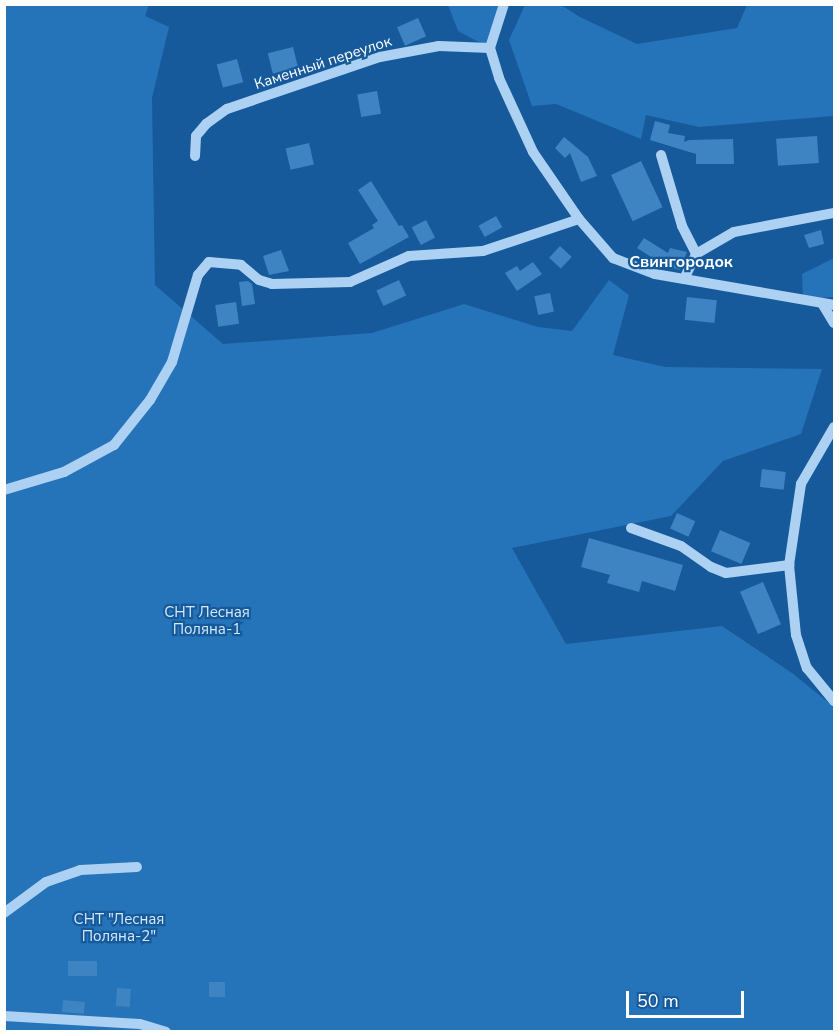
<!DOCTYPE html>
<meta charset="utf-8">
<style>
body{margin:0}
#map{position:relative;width:839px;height:1036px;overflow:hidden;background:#165a9b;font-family:"Nunito Sans",sans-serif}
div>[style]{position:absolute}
.green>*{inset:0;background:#2573b8}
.building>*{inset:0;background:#3e84c2;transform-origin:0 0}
.minor>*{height:10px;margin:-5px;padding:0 5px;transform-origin:5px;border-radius:5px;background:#acd1f2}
span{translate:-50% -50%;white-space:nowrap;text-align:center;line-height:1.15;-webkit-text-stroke:4.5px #165a9b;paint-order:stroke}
.street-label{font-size:15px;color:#fff}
.park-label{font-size:15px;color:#d3e9fd}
.neighbourhood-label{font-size:16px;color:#fff;font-weight:700}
.frame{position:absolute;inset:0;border:6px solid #fff;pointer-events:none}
.scale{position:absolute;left:626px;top:991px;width:118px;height:27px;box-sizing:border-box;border:3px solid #fff;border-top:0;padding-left:8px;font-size:18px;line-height:21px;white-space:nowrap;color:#fff;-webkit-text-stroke:4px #165a9b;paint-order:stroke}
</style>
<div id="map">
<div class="green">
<i style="clip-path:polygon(5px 5px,149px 5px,145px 16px,169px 27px,152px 98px,155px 285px,223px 344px,372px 333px,464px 304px,538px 327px,572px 331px,609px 280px,629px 295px,613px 355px,665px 367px,822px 369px,801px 434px,723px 461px,671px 516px,512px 548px,566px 644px,722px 626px,792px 673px,834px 707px,834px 1031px,5px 1032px)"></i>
<i style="clip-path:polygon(448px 5px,504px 5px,490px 48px,458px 31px)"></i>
<i style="clip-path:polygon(525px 5px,561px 5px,580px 17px,637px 44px,737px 28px,747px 5px,834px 5px,834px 116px,699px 127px,646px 115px,641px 139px,556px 104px,532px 106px,509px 40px)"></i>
<i style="clip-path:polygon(834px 258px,834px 297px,803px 299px,802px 274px)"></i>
</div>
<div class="building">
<i style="left:418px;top:18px;width:20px;height:23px;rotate:66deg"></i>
<i style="left:293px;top:47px;width:21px;height:26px;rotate:76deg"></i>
<i style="left:237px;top:59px;width:24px;height:21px;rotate:75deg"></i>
<i style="left:377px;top:91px;width:23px;height:20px;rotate:80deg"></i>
<i style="clip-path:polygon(655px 121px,670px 125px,668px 133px,685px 136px,684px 142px,689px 140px,733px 139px,734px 164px,696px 164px,696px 154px,650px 140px)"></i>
<i style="left:817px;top:136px;width:27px;height:41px;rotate:86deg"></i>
<i style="clip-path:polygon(564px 137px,588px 157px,597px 176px,581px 182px,570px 153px,565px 158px,555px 148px)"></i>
<i style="left:309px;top:143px;width:22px;height:24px;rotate:77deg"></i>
<i style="left:641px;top:161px;width:51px;height:33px;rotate:65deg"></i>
<i style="clip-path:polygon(371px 181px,399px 226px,402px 225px,409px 237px,360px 264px,348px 243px,374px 228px,372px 225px,378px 221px,358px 190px)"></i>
<i style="left:496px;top:216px;width:13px;height:20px;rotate:61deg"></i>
<i style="left:426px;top:220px;width:20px;height:16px;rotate:63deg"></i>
<i style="clip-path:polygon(821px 230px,824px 244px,809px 248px,804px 235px)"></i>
<i style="clip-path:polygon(644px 238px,668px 253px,670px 248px,687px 252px,680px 270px,665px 265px,665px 263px,656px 260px,637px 248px)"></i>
<i style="left:560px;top:246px;width:16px;height:16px;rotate:43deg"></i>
<i style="clip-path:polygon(281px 250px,289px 271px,269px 275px,263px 256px)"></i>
<i style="clip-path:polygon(533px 262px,542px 274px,517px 291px,505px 273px,517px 266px,520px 271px)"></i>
<i style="left:399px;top:280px;width:17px;height:25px;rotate:65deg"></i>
<i style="clip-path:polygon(248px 281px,252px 284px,255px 304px,242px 306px,239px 282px)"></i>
<i style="left:550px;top:293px;width:19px;height:16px;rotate:78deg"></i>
<i style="left:687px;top:297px;width:30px;height:23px;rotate:6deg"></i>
<i style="left:236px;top:302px;width:22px;height:21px;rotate:82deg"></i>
<i style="left:762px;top:469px;width:24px;height:18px;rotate:7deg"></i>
<i style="left:677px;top:513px;width:20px;height:17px;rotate:24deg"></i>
<i style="left:720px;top:530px;width:33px;height:23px;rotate:23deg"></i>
<i style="clip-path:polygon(589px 538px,683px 565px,675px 591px,642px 581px,639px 592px,607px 583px,610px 575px,581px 567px)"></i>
<i style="left:763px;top:582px;width:46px;height:25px;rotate:67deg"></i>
<i style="left:68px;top:961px;width:29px;height:15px"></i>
<i style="left:209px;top:982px;width:16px;height:15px"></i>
<i style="left:117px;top:988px;width:14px;height:18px;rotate:4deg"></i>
<i style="left:63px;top:1000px;width:22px;height:12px;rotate:5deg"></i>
</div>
<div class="minor">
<i style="left:504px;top:4px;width:46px;rotate:107.7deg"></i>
<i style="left:490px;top:48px;width:31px;rotate:73deg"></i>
<i style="left:499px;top:78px;width:81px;rotate:65.3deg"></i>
<i style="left:533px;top:152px;width:81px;rotate:55.5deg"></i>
<i style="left:579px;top:219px;width:52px;rotate:48.9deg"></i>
<i style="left:613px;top:258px;width:45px;rotate:20.9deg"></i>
<i style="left:655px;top:274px;width:182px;rotate:9.8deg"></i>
<i style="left:661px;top:155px;width:74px;rotate:73.5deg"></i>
<i style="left:682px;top:226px;width:31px;rotate:63deg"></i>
<i style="left:195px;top:156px;width:20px;rotate:-87deg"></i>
<i style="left:196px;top:136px;width:16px;rotate:-50deg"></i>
<i style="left:206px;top:124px;width:26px;rotate:-36deg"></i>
<i style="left:227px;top:109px;width:162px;rotate:-18.8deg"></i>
<i style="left:380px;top:57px;width:60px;rotate:-10.6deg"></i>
<i style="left:439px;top:46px;width:51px;rotate:2.2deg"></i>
<i style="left:684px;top:279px;width:28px;rotate:-64deg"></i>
<i style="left:696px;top:254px;width:44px;rotate:-30.1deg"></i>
<i style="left:734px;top:232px;width:102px;rotate:-10.8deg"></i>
<i style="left:823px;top:305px;width:21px;rotate:59deg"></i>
<i style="left:834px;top:427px;width:66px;rotate:120.1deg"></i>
<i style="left:801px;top:484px;width:82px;rotate:98.4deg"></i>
<i style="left:789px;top:565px;width:70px;rotate:84.3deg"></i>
<i style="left:796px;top:635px;width:35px;rotate:72deg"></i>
<i style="left:807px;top:668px;width:43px;rotate:50.7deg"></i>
<i style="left:4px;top:490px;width:63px;rotate:-16.7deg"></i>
<i style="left:64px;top:472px;width:57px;rotate:-28.4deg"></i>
<i style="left:114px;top:445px;width:58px;rotate:-51.3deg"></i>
<i style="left:150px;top:400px;width:44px;rotate:-59.9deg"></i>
<i style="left:172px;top:362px;width:91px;rotate:-73.4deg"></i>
<i style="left:198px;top:275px;width:17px;rotate:-50deg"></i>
<i style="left:209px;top:262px;width:32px;rotate:5deg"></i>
<i style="left:241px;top:265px;width:23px;rotate:40deg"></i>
<i style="left:259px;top:280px;width:14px;rotate:17deg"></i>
<i style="left:272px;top:284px;width:78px;rotate:-1.5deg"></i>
<i style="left:350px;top:282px;width:64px;rotate:-23.8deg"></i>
<i style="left:409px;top:256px;width:74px;rotate:-3.9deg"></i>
<i style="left:483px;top:251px;width:101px;rotate:-18.4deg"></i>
<i style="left:631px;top:528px;width:53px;rotate:19.8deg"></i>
<i style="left:681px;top:546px;width:37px;rotate:35deg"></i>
<i style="left:711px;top:567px;width:16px;rotate:22deg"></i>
<i style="left:726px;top:573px;width:64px;rotate:-7.2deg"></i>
<i style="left:4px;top:913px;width:52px;rotate:-36.4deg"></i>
<i style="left:46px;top:882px;width:36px;rotate:-19deg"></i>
<i style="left:80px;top:870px;width:57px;rotate:-3deg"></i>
<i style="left:4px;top:1016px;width:136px;rotate:3.4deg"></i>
<i style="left:140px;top:1024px;width:27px;rotate:17deg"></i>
</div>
<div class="street-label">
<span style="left:323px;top:63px;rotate:-18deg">Каменный переулок</span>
</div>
<div class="park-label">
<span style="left:207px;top:621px">СНТ Лесная<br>Поляна-1</span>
<span style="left:119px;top:928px">СНТ "Лесная<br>Поляна-2"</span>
</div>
<div class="neighbourhood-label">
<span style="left:681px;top:262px">Свингородок</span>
</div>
<div class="frame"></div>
<div class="scale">50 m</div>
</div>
